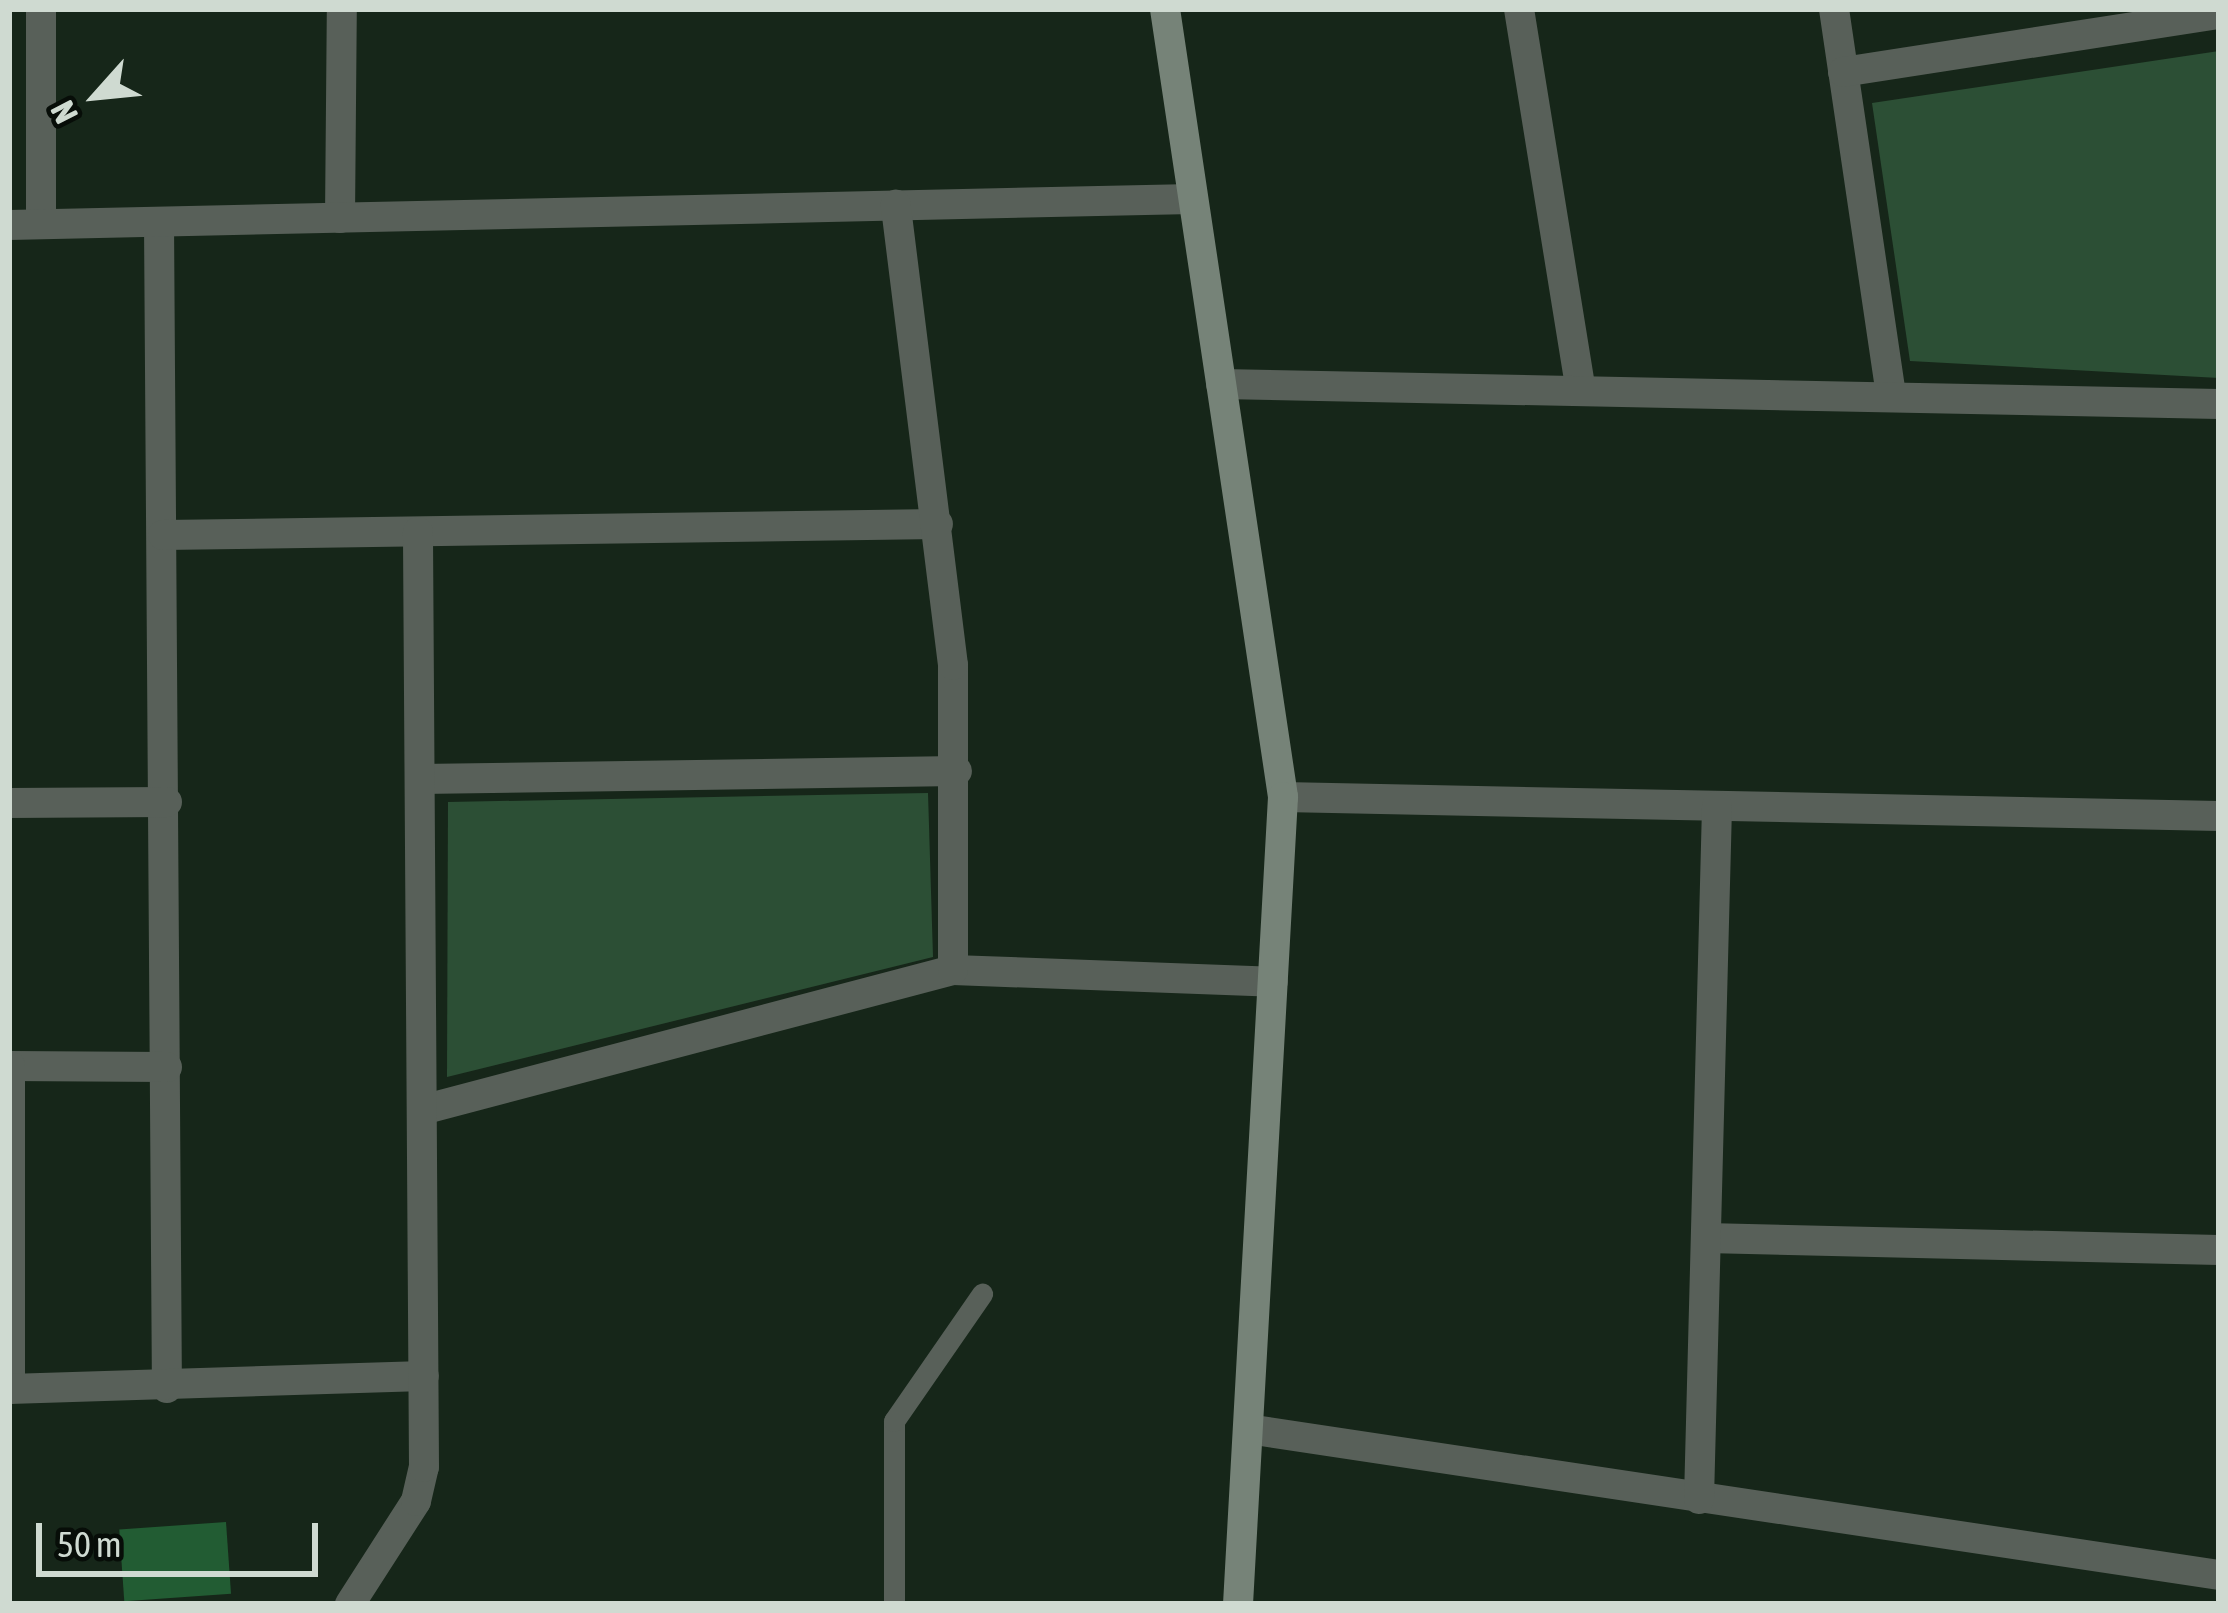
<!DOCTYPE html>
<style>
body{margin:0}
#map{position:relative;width:2228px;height:1613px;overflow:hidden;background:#162619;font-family:"Asap Condensed",sans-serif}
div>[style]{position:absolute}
.green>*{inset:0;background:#2c4f35}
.building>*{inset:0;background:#225c33;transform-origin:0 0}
.lane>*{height:21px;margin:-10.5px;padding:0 10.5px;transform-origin:10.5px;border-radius:10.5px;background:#586059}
.street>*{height:30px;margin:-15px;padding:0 15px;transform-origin:15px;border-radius:15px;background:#586059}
.secondary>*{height:30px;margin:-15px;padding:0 15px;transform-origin:15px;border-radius:15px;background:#768378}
span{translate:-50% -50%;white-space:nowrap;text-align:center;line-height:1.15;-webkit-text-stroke:9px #070d08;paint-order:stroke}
.frame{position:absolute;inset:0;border:12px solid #cfdad1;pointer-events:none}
.north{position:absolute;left:36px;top:36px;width:120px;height:120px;-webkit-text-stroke:9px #070d08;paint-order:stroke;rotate:243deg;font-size:33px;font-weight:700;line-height:48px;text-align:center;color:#cfdad1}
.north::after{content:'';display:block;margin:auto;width:42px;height:54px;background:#cfdad1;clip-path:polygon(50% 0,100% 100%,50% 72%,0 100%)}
.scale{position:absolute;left:36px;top:1523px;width:282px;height:54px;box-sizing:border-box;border:6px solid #cfdad1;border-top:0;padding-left:15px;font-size:36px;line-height:42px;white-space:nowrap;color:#cfdad1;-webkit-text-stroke:9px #070d08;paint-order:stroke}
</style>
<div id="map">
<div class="green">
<i style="clip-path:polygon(2219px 51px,2219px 378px,1910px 361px,1872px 103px)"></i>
<i style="clip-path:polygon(928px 793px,933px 957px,447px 1077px,448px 802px)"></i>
</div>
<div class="building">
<i style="left:226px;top:1522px;width:72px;height:107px;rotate:86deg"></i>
</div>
<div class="lane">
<i style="left:894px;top:1604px;width:183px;rotate:-90deg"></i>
<i style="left:894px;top:1421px;width:155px;rotate:-55.3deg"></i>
</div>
<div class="street">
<i style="left:41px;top:9px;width:215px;rotate:90deg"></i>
<i style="left:1519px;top:9px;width:387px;rotate:80.8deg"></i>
<i style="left:1834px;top:9px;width:392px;rotate:81.6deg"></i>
<i style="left:1843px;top:72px;width:380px;rotate:-8.8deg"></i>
<i style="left:340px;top:218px;width:209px;rotate:-89.5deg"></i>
<i style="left:159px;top:222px;width:1166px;rotate:89.61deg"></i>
<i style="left:9px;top:225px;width:1184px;rotate:-1.26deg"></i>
<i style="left:1221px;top:384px;width:998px;rotate:1.15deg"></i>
<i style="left:163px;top:535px;width:775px;rotate:-0.81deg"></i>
<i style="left:420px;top:779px;width:537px;rotate:-0.85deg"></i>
<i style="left:1283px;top:797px;width:936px;rotate:1.16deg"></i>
<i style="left:9px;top:803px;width:158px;rotate:-0.4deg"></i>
<i style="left:953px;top:970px;width:320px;rotate:2.1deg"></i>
<i style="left:9px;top:1066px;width:158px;rotate:0.4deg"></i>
<i style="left:10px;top:1066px;width:323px;rotate:90deg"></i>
<i style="left:422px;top:1110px;width:549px;rotate:-14.77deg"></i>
<i style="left:953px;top:970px;width:305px;rotate:-90deg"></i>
<i style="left:953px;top:665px;width:464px;rotate:-97.1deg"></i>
<i style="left:1706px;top:1238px;width:513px;rotate:1.34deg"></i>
<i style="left:9px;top:1389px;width:415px;rotate:-1.8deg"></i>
<i style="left:1248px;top:1429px;width:982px;rotate:8.55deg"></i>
<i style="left:1699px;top:1499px;width:693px;rotate:-88.51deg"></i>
<i style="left:350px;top:1604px;width:122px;rotate:-57.3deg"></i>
<i style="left:416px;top:1501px;width:35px;rotate:-77deg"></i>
<i style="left:424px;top:1467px;width:935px;rotate:-90.37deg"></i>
</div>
<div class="secondary">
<i style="left:1165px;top:9px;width:797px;rotate:81.48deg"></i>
<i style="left:1283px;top:797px;width:808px;rotate:93.19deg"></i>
</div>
<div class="frame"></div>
<div class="north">N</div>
<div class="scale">50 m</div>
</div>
